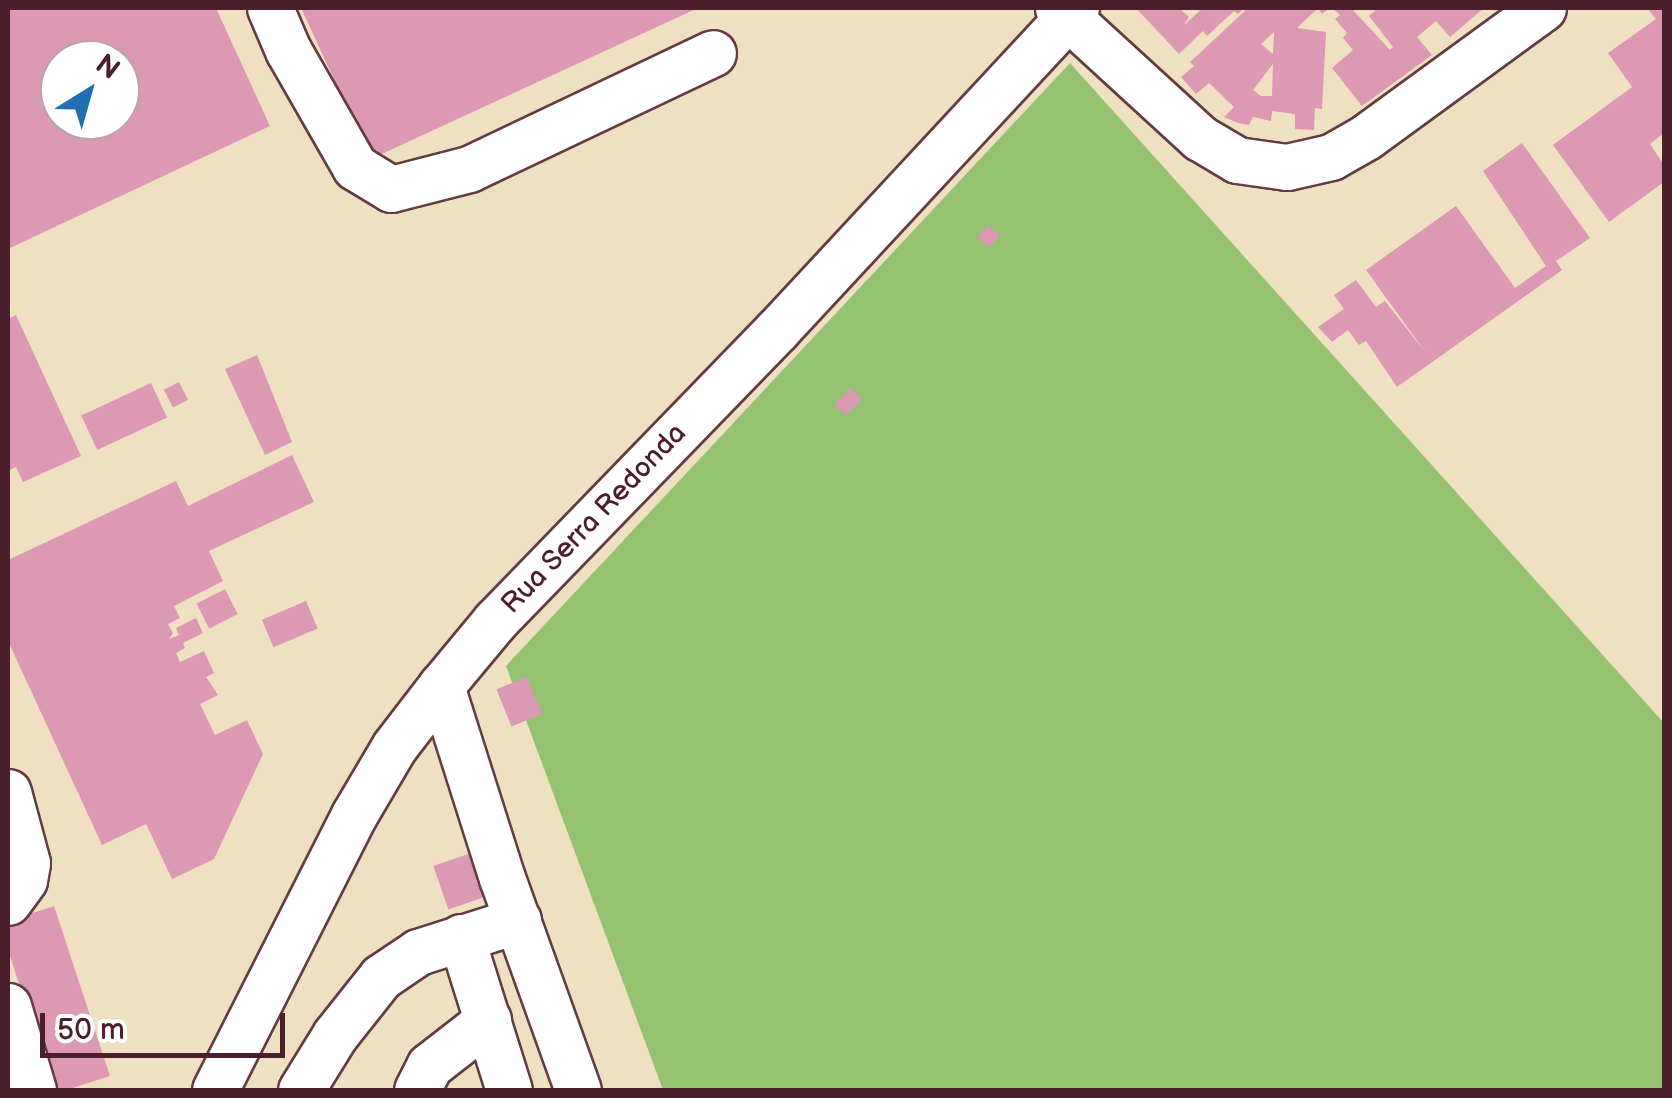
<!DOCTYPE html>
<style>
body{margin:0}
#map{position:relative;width:1672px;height:1098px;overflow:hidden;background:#efe0c2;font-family:"Balsamiq Sans",sans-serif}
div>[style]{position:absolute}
.green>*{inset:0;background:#94c270}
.building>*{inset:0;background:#db99b3;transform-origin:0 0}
.roads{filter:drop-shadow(2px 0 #633c42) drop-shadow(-2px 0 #633c42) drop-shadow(0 2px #633c42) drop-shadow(0 -2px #633c42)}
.minor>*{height:45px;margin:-22.5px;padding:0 22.5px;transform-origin:22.5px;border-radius:22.5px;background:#fff}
span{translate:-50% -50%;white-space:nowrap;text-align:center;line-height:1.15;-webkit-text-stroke:9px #fff;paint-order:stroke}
.street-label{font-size:28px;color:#4a1f2b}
.frame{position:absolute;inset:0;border:10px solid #4a1f2b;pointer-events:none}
.north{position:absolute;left:40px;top:40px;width:100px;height:100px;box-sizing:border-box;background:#fff;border:2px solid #b7a5aa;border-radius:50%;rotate:37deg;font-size:28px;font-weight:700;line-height:40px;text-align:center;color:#4a1f2b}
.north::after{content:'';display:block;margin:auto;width:35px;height:45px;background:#1f6fb2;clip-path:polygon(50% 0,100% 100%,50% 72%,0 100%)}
.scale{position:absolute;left:40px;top:1013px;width:245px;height:45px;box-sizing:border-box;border:5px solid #4a1f2b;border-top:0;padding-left:12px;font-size:30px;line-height:35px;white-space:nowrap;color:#4a1f2b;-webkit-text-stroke:8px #fff;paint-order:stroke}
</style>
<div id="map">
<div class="green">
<i style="clip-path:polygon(1070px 63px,1664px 723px,1664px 1090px,663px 1090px,506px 666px)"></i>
</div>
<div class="building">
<i style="clip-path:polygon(evenodd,8px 8px,216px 8px,270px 126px,8px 249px,8px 8px,60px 60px,120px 60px,120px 120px,60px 120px,60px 60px)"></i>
<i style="clip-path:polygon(301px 8px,698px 8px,371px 159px)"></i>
<i style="clip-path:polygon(1136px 8px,1179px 8px,1189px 17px,1184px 25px,1203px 8px,1244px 8px,1238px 14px,1234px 11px,1207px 36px,1203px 31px,1179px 54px)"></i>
<i style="clip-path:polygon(evenodd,1248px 8px,1329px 8px,1322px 14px,1318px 8px,1297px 28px,1326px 32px,1322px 109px,1315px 108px,1314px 130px,1295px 129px,1295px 114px,1272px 111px,1271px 121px,1253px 117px,1249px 125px,1238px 123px,1224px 117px,1234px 107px,1209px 83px,1196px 94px,1181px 77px,1194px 66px,1190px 62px,1248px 8px,1274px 32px,1273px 54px,1261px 44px,1274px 32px,1248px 8px,1273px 64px,1272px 96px,1261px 96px,1253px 90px,1273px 64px)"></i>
<i style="clip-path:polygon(1332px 8px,1351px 8px,1390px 50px,1393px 47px,1369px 16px,1378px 8px,1484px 8px,1450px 37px,1436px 21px,1417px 37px,1432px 55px,1362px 106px,1332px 68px,1353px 50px,1343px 38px,1347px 33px,1335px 19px,1340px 15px)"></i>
<i style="clip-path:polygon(1647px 8px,1664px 8px,1664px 133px,1650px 144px,1664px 165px,1664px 182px,1609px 222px,1553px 145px,1632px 87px,1608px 53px,1656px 19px)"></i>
<i style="clip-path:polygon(1522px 143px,1590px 238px,1556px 261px,1562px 270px,1397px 387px,1366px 341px,1359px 345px,1348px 330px,1332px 342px,1318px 327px,1344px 309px,1334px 295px,1356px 280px,1376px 307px,1385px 301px,1426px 353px,1366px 270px,1456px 206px,1515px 288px,1546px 266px,1483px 171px)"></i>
<i style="left:987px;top:225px;width:16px;height:16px;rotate:38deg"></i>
<i style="clip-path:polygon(16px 315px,81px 456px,23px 482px,16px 467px,8px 471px,8px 319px)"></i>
<i style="clip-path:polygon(257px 355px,292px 442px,265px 455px,225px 369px)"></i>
<i style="left:179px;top:382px;width:20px;height:17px;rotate:63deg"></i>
<i style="left:151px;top:383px;width:38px;height:77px;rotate:65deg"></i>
<i style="left:850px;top:388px;width:16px;height:23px;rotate:43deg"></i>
<i style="clip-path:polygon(292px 455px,314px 502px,209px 551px,223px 581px,174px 606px,180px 618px,168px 624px,173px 633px,169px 639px,179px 635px,176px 628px,196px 618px,203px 633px,183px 643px,185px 648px,176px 653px,180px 662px,204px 651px,214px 673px,206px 677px,218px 695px,200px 704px,215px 735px,247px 720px,263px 754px,214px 859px,172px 879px,146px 824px,102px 845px,8px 641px,8px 560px,176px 481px,188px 506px)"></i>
<i style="left:225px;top:589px;width:28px;height:32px;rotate:63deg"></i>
<i style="left:306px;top:601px;width:30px;height:48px;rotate:67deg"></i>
<i style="left:527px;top:677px;width:40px;height:33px;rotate:68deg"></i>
<i style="left:474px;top:852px;width:46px;height:43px;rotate:71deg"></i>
<i style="clip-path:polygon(54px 906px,110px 1076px,66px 1090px,54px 1090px,8px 950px,8px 921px)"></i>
</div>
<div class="roads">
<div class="minor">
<i style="left:270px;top:8px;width:46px;rotate:66.8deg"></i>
<i style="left:288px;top:50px;width:135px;rotate:60.2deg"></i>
<i style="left:355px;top:167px;width:42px;rotate:31.4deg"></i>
<i style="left:391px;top:189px;width:81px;rotate:-14.4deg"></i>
<i style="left:469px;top:169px;width:270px;rotate:-25.4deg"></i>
<i style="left:1058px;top:8px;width:193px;rotate:42.5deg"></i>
<i style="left:1200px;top:138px;width:43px;rotate:30.7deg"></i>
<i style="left:1237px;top:160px;width:50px;rotate:8deg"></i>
<i style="left:1287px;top:167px;width:45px;rotate:-12.8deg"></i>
<i style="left:1331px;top:157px;width:40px;rotate:-29.7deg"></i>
<i style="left:1366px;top:137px;width:219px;rotate:-36.1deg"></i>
<i style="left:441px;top:686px;width:201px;rotate:72.4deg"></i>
<i style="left:502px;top:878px;width:225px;rotate:70.3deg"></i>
<i style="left:8px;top:792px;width:73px;rotate:75deg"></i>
<i style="left:27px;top:863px;width:17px;rotate:100deg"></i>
<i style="left:24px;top:880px;width:27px;rotate:126deg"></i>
<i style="left:461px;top:937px;width:160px;rotate:72.6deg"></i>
<i style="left:8px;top:1006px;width:88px;rotate:73.4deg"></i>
<i style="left:215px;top:1090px;width:308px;rotate:-63.2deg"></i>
<i style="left:354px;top:815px;width:79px;rotate:-59.5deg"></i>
<i style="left:394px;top:747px;width:77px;rotate:-52.4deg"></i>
<i style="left:441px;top:686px;width:85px;rotate:-50.3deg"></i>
<i style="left:495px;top:621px;width:405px;rotate:-45.9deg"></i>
<i style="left:777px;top:330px;width:439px;rotate:-47.1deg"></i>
<i style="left:301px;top:1090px;width:65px;rotate:-58.3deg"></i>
<i style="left:335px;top:1035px;width:74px;rotate:-51.6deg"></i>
<i style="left:381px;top:977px;width:45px;rotate:-34deg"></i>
<i style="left:418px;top:952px;width:105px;rotate:-17.7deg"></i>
<i style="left:417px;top:1090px;width:27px;rotate:-63deg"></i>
<i style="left:429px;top:1066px;width:75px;rotate:-37.9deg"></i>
</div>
</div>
<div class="street-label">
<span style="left:594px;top:519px;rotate:-46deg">Rua Serra Redonda</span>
</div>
<div class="frame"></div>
<div class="north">N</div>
<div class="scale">50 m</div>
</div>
